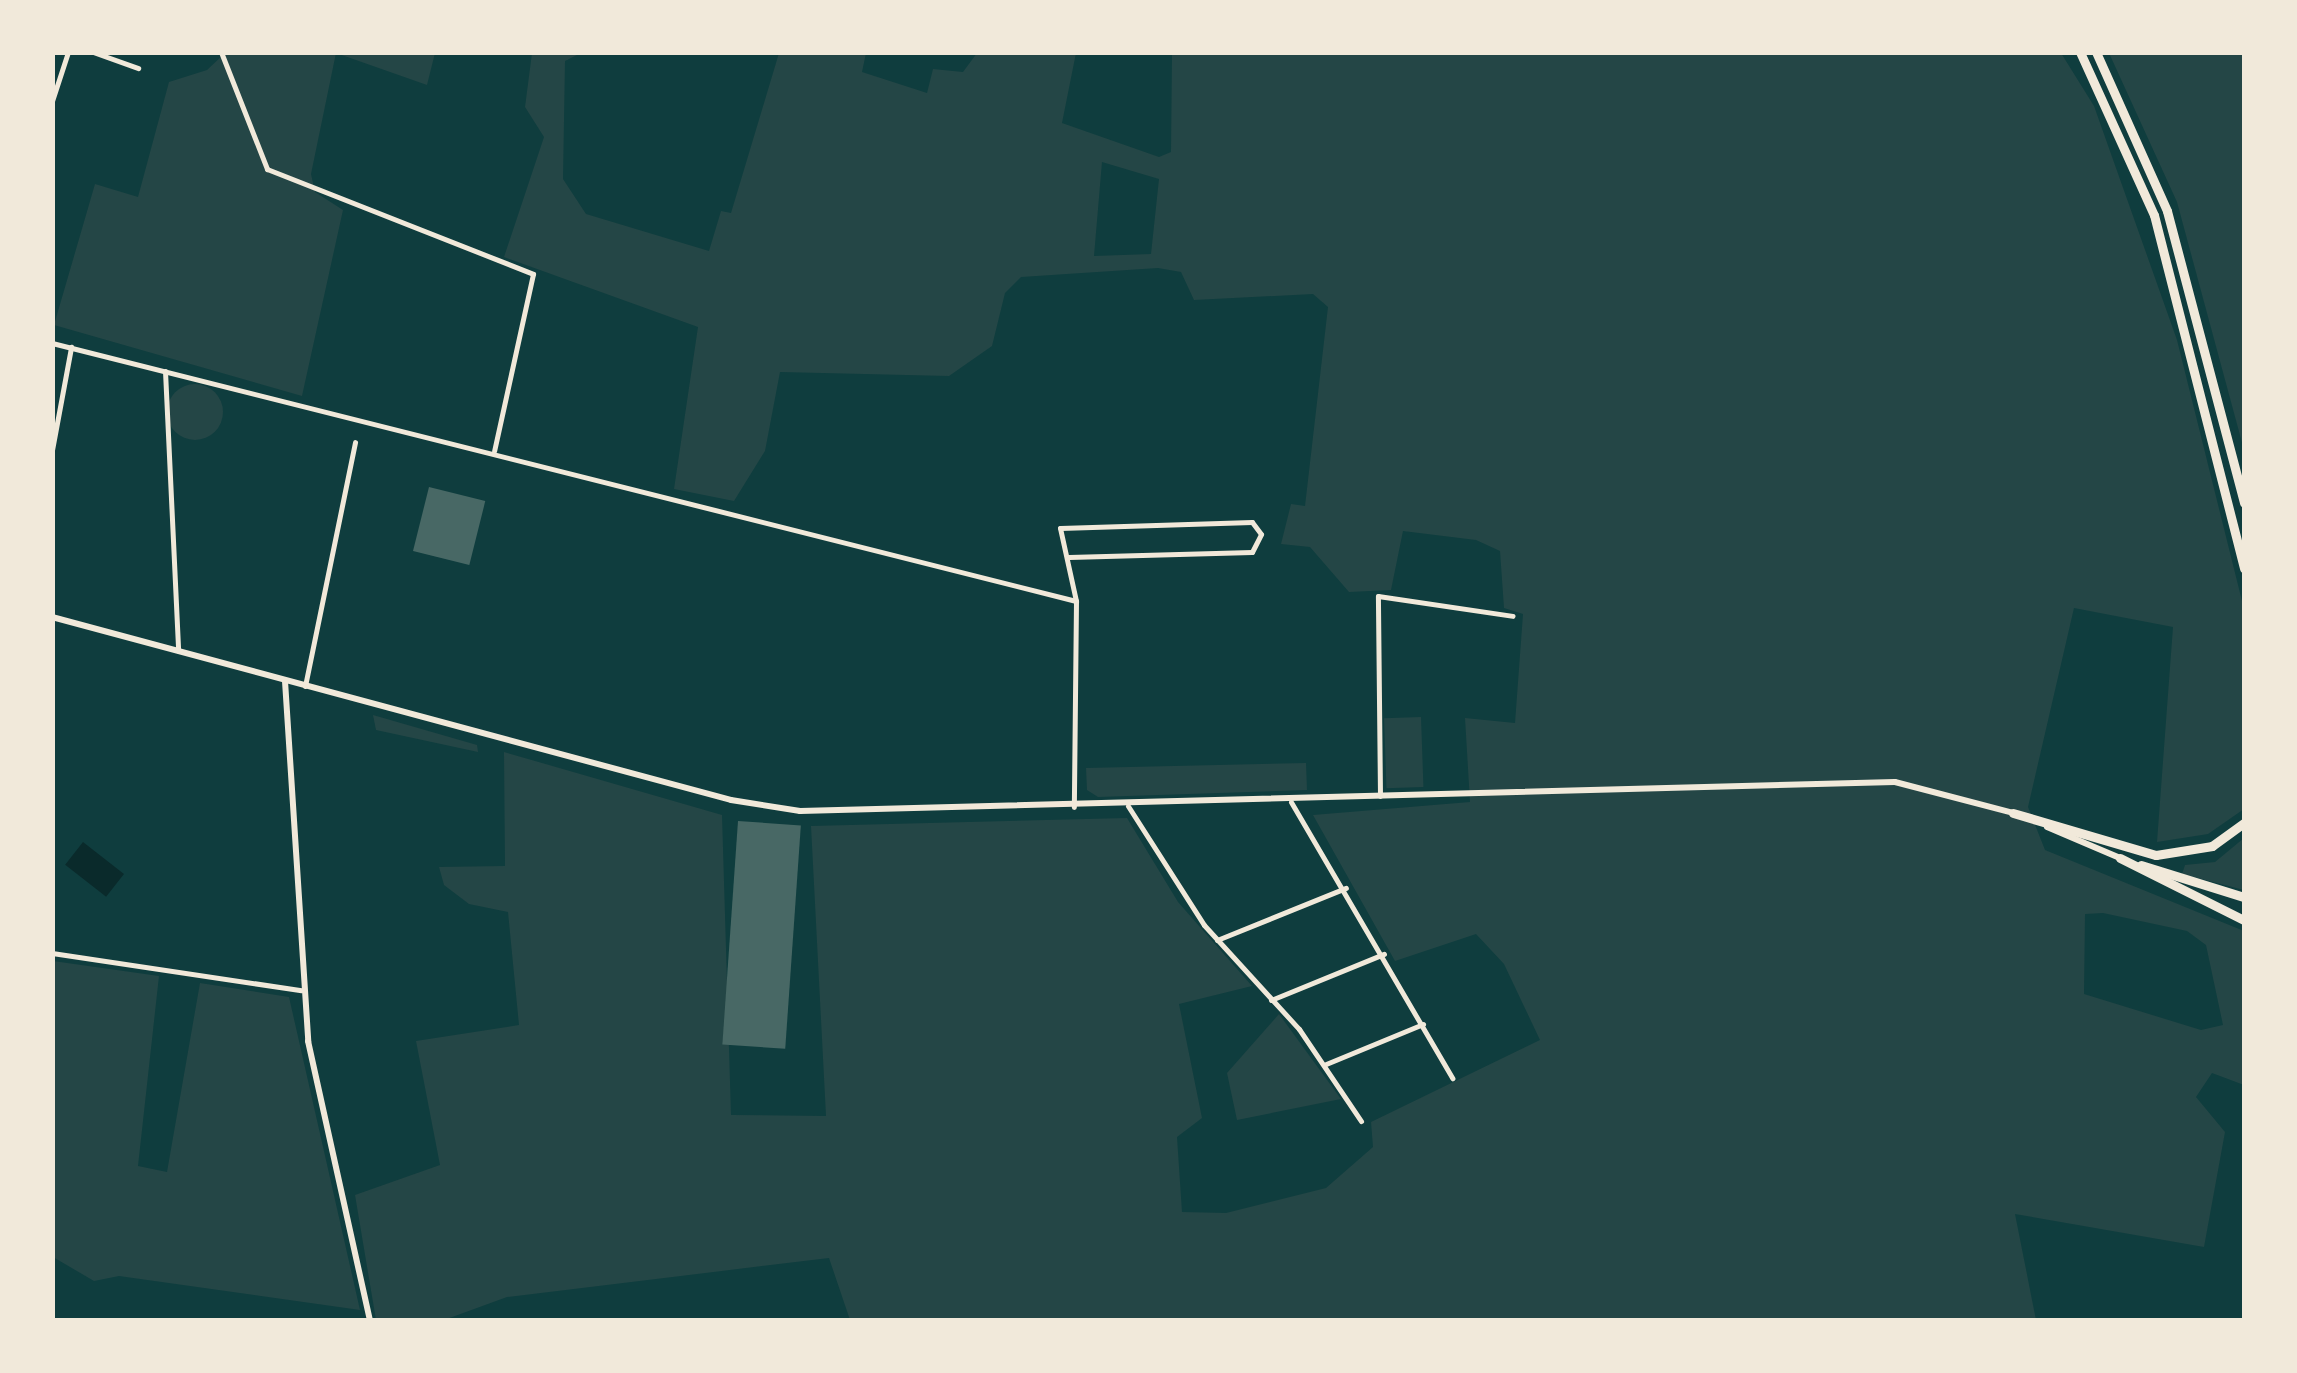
<!DOCTYPE html>
<style>
body{margin:0}
#map{position:relative;width:2297px;height:1373px;overflow:hidden;background:#0f3d3e;font-family:"Varela Round",sans-serif}
div>[style]{position:absolute}
.green>*{inset:0;background:#244646;transform-origin:0 0}
.round{border-radius:50%}
.water>*{inset:0;background:#0a2a2b;transform-origin:0 0}
.building>*{inset:0;background:#486865;transform-origin:0 0}
.minor>*{height:5px;margin:-2.5px;padding:0 2.5px;transform-origin:2.5px;border-radius:2.5px;background:#f1e9da}
.tertiary>*{height:6px;margin:-3px;padding:0 3px;transform-origin:3px;border-radius:3px;background:#f1e9da}
.trunk>*{height:9px;margin:-4.5px;padding:0 4.5px;transform-origin:4.5px;border-radius:4.5px;background:#f1e9da}
span{translate:-50% -50%;white-space:nowrap;text-align:center;line-height:1.15;-webkit-text-stroke:10px #f1e9da;paint-order:stroke}
.frame{position:absolute;inset:0;border:55px solid #f1e9da;pointer-events:none}
</style>
<div id="map">
<div class="green">
<i style="clip-path:polygon(225px 53px,435px 53px,427px 85px,336px 53px,311px 174px,315px 192px,343px 210px,302px 396px,54px 325px,95px 184px,138px 197px,169px 82px,207px 70px)"></i>
<i style="clip-path:polygon(evenodd,532px 53px,581px 53px,565px 61px,563px 179px,586px 214px,709px 251px,721px 211px,731px 213px,779px 53px,866px 53px,862px 72px,927px 93px,933px 69px,963px 72px,977px 53px,1076px 53px,1062px 123px,1159px 157px,1171px 152px,1172px 53px,2061px 53px,2094px 106px,2177px 340px,2244px 609px,2244px 809px,2208px 834px,2157px 842px,2173px 627px,2074px 608px,2028px 807px,2045px 850px,2244px 931px,2244px 1085px,2212px 1073px,2196px 1097px,2225px 1132px,2204px 1247px,2015px 1214px,2036px 1320px,850px 1320px,829px 1258px,507px 1297px,444px 1320px,376px 1320px,355px 1195px,440px 1165px,416px 1041px,519px 1025px,508px 912px,469px 904px,444px 885px,439px 867px,505px 866px,504px 752px,722px 815px,731px 1115px,826px 1116px,811px 826px,1127px 818px,1178px 902px,1252px 986px,1179px 1004px,1202px 1118px,1177px 1137px,1182px 1212px,1226px 1213px,1326px 1188px,1373px 1147px,1371px 1122px,1540px 1040px,1504px 964px,1476px 934px,1395px 961px,1313px 815px,1470px 802px,1465px 718px,1515px 723px,1523px 614px,1504px 608px,1500px 551px,1476px 540px,1403px 531px,1391px 590px,1349px 592px,1310px 547px,1281px 544px,1291px 504px,1305px 506px,1328px 307px,1313px 294px,1194px 300px,1181px 272px,1158px 268px,1021px 277px,1005px 293px,992px 346px,949px 376px,780px 372px,765px 451px,734px 501px,674px 489px,698px 327px,504px 257px,544px 137px,525px 107px,532px 53px,1102px 162px,1159px 179px,1151px 254px,1094px 256px,1102px 162px,532px 53px,2103px 913px,2187px 931px,2206px 945px,2223px 1025px,2201px 1030px,2084px 994px,2085px 914px,2103px 913px)"></i>
<i style="clip-path:polygon(2109px 53px,2244px 53px,2244px 450px,2177px 202px)"></i>
<i class="round" style="left:167px;top:384px;width:56px;height:56px"></i>
<i style="clip-path:polygon(373px 715px,477px 745px,478px 752px,376px 730px)"></i>
<i style="left:1421px;top:717px;width:70px;height:37px;rotate:88deg"></i>
<i style="clip-path:polygon(1306px 763px,1307px 790px,1098px 797px,1087px 790px,1086px 768px)"></i>
<i style="clip-path:polygon(2244px 838px,2244px 890px,2182px 874px,2185px 865px,2215px 862px)"></i>
<i style="clip-path:polygon(53px 961px,159px 976px,138px 1166px,167px 1172px,200px 983px,289px 997px,360px 1310px,119px 1276px,94px 1281px,53px 1257px)"></i>
<i style="clip-path:polygon(1279px 1014px,1341px 1099px,1237px 1120px,1227px 1073px)"></i>
</div>
<div class="water">
<i style="left:83px;top:842px;width:52px;height:29px;rotate:38deg"></i>
</div>
<div class="building">
<i style="left:429px;top:487px;width:58px;height:66px;rotate:14deg"></i>
<i style="left:738px;top:821px;width:63px;height:224px;rotate:4deg"></i>
</div>
<div class="minor">
<i style="left:93px;top:52px;width:48px;rotate:19.6deg"></i>
<i style="left:221px;top:52px;width:126px;rotate:68.5deg"></i>
<i style="left:267px;top:169px;width:286px;rotate:21.5deg"></i>
<i style="left:533px;top:274px;width:181px;rotate:102.4deg"></i>
<i style="left:52px;top:101px;width:52px;rotate:-71.9deg"></i>
<i style="left:52px;top:343px;width:1056px;rotate:14.14deg"></i>
<i style="left:165px;top:371px;width:280px;rotate:87.3deg"></i>
<i style="left:52px;top:450px;width:105px;rotate:-79.5deg"></i>
<i style="left:1069px;top:557px;width:183px;rotate:-1.6deg"></i>
<i style="left:1252px;top:552px;width:20px;rotate:-63deg"></i>
<i style="left:1261px;top:534px;width:15px;rotate:-127deg"></i>
<i style="left:1252px;top:522px;width:192px;rotate:178.2deg"></i>
<i style="left:1060px;top:528px;width:75px;rotate:77.6deg"></i>
<i style="left:1076px;top:601px;width:206px;rotate:90.6deg"></i>
<i style="left:305px;top:686px;width:249px;rotate:-78.4deg"></i>
<i style="left:1380px;top:796px;width:200px;rotate:-90.6deg"></i>
<i style="left:1378px;top:596px;width:136px;rotate:8.4deg"></i>
<i style="left:1291px;top:802px;width:320px;rotate:59.7deg"></i>
<i style="left:1128px;top:806px;width:141px;rotate:57.4deg"></i>
<i style="left:1204px;top:925px;width:141px;rotate:47.6deg"></i>
<i style="left:1299px;top:1029px;width:111px;rotate:56deg"></i>
<i style="left:1217px;top:940px;width:139px;rotate:-22deg"></i>
<i style="left:52px;top:953px;width:252px;rotate:8.5deg"></i>
<i style="left:1271px;top:1000px;width:122px;rotate:-22.2deg"></i>
<i style="left:1326px;top:1064px;width:105px;rotate:-22.4deg"></i>
</div>
<div class="tertiary">
<i style="left:52px;top:617px;width:703px;rotate:15.08deg"></i>
<i style="left:731px;top:800px;width:70px;rotate:9.1deg"></i>
<i style="left:800px;top:811px;width:1095px;rotate:-1.52deg"></i>
<i style="left:1895px;top:782px;width:122px;rotate:14.7deg"></i>
<i style="left:285px;top:681px;width:361px;rotate:86.3deg"></i>
<i style="left:308px;top:1041px;width:286px;rotate:77.5deg"></i>
<i style="left:2047px;top:827px;width:79px;rotate:23deg"></i>
</div>
<div class="trunk">
<i style="left:2080px;top:52px;width:179px;rotate:65.6deg"></i>
<i style="left:2154px;top:215px;width:365px;rotate:75.7deg"></i>
<i style="left:2096px;top:52px;width:174px;rotate:65.9deg"></i>
<i style="left:2167px;top:211px;width:302px;rotate:75.2deg"></i>
<i style="left:2013px;top:813px;width:149px;rotate:16.4deg"></i>
<i style="left:2156px;top:855px;width:57px;rotate:-9.1deg"></i>
<i style="left:2212px;top:846px;width:39px;rotate:-36deg"></i>
<i style="left:2120px;top:858px;width:139px;rotate:26.6deg"></i>
<i style="left:2141px;top:865px;width:108px;rotate:17.3deg"></i>
</div>
<div class="frame"></div>
</div>
